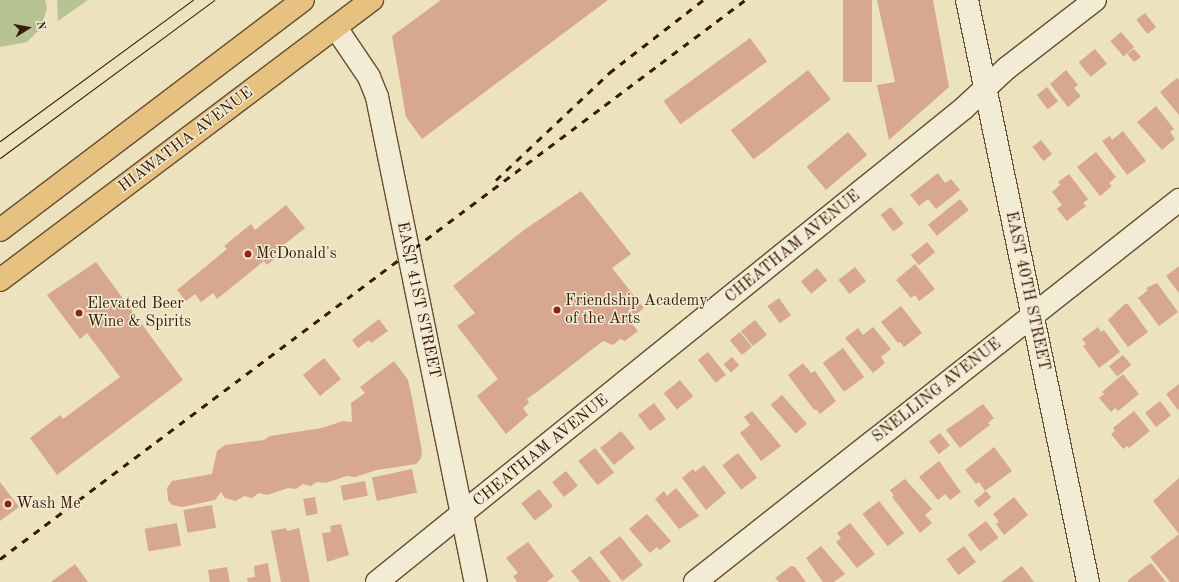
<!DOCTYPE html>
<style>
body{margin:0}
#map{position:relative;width:1179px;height:582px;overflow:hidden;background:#ece2be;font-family:"Old Standard TT",serif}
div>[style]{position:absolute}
.green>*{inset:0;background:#b7c392}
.building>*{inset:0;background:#d8a790;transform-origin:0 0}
.roads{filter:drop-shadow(1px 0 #664d33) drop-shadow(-1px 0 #664d33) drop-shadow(0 1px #664d33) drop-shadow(0 -1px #664d33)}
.street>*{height:22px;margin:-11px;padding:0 11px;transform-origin:11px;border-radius:11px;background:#f3ecd5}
.highway>*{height:22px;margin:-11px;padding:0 11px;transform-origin:11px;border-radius:11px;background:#e6c17f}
.tram>*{height:1px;margin:-0.5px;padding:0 0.5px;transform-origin:0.5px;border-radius:0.5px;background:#391b05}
.rail>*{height:3px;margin-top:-1.5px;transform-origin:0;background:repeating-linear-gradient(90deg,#391b05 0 7px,transparent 0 14px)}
.dots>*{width:11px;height:11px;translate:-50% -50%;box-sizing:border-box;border:2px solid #f3ecd5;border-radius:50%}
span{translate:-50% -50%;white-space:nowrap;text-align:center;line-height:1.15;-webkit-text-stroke:3px #f3ecd5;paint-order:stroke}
.street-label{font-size:16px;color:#391b05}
.poi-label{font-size:16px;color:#391b05}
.left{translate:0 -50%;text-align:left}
.north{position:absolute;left:8px;top:8px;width:40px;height:40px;-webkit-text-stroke:3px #f3ecd5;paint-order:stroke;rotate:79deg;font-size:11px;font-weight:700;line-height:16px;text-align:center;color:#391b05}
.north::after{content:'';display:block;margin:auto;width:14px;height:18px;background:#391b05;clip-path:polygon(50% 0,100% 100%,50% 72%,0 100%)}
</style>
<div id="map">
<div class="green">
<i style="clip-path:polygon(0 0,45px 0,47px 8px,41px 28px,27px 42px,0 47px)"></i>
<i style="clip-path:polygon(57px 0,88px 0,58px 21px)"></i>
</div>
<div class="building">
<i style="clip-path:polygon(441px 0,608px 0,422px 139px,406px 117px,392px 36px)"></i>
<i style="left:843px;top:0;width:29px;height:82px"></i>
<i style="clip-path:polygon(877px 0,933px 0,949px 87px,889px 140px,877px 85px,895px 82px)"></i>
<i style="left:1145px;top:13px;width:18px;height:11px;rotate:52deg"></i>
<i style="left:1121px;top:32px;width:20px;height:14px;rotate:49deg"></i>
<i style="left:750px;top:38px;width:29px;height:107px;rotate:54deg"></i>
<i style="left:1095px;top:49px;width:19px;height:21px;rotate:51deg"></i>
<i style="clip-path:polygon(1134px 49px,1141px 57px,1134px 62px,1127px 54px)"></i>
<i style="left:808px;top:70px;width:37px;height:98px;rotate:52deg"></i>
<i style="clip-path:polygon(1066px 70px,1078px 85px,1074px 88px,1081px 96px,1068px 107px,1050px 84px)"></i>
<i style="clip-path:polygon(1177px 78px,1179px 80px,1179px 115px,1160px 92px)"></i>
<i style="left:1047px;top:87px;width:18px;height:13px;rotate:52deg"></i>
<i style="clip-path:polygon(1156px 106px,1174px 129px,1170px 132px,1175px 139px,1162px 150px,1137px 122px)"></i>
<i style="clip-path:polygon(1123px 131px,1146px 161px,1127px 175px,1102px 141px,1110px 136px,1112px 140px)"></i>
<i style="left:848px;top:132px;width:30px;height:54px;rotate:50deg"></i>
<i style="left:1041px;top:140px;width:18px;height:11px;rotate:52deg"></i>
<i style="clip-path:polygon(1096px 152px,1116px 177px,1109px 183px,1112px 186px,1100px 196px,1077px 167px)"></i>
<i style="clip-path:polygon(938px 173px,945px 183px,951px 179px,960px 190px,936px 209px,928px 199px,919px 206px,910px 195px)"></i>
<i style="clip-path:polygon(1069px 174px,1088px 199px,1083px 203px,1086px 206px,1067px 221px,1057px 209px,1062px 205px,1052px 192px,1060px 185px,1058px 182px)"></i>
<i style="clip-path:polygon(581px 191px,631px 254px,612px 268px,644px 308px,629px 320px,638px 331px,625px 341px,620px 339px,613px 345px,603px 341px,537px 392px,527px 399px,529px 403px,523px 408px,528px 415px,506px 434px,477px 396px,498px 379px,457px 326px,475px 313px,453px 286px,524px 230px)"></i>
<i style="left:960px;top:199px;width:14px;height:41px;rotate:51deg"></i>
<i style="clip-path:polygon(286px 205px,305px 228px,275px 252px,278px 256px,267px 265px,264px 261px,217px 299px,213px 293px,201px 302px,195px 294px,186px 301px,177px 290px,227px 249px,224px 246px,251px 224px,255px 230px)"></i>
<i style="left:891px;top:207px;width:21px;height:13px;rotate:53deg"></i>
<i style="left:927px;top:242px;width:13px;height:21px;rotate:51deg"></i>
<i style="clip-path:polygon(96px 262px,183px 380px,57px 475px,30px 438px,60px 415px,63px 419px,120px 377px,87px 333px,80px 339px,47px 295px)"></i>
<i style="clip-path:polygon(915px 264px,935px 289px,919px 301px,915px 295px,911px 298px,896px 280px)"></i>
<i style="clip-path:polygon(1179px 266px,1179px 293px,1166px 276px)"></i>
<i style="left:855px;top:267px;width:18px;height:21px;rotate:52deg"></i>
<i style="left:817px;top:268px;width:16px;height:21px;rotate:50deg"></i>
<i style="clip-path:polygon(1157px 283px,1178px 312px,1159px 326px,1138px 298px,1148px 290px,1146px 288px)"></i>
<i style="left:779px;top:298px;width:21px;height:14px;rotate:55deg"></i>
<i style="clip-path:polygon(1125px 304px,1128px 304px,1148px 332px,1128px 347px,1108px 320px)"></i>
<i style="clip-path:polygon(901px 306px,922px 333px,904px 347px,900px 342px,898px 343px,881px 322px)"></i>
<i style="clip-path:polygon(379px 319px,388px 331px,371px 343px,369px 340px,358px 348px,352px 340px)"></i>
<i style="left:755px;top:320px;width:19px;height:18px;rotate:51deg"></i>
<i style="clip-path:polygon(873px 327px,891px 349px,881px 357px,885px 363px,873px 373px,845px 338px,858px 328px,863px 335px)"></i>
<i style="clip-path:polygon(1098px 327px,1101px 332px,1104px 330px,1120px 352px,1099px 368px,1083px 346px,1086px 344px,1082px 339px)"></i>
<i style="left:740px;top:332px;width:19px;height:13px;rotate:51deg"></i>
<i style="left:843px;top:348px;width:36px;height:25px;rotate:54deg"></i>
<i style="left:708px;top:352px;width:29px;height:13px;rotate:52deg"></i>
<i style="left:1123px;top:355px;width:13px;height:18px;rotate:51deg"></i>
<i style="left:732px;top:357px;width:11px;height:11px;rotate:49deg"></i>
<i style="left:324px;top:358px;width:27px;height:27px;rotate:51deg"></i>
<i style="clip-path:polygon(394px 361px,408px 380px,412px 398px,422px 451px,421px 458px,416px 464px,377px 470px,355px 477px,347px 476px,326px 483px,317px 482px,311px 486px,303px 484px,296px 489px,288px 488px,267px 495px,259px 493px,252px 498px,244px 496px,236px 501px,225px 498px,221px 492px,215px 500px,182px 507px,172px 505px,168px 500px,167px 488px,172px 481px,212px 474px,217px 451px,225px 445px,264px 440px,270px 436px,322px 428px,343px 421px,352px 422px,351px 403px,365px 393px,360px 387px)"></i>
<i style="clip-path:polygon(803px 363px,811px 373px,815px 371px,836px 401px,820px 414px,816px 409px,814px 410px,788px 375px)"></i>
<i style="clip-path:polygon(1123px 374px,1139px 394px,1118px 411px,1115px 408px,1111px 412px,1099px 398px,1104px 394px,1102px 392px)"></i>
<i style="left:680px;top:380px;width:21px;height:21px;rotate:51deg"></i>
<i style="clip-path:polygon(1179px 384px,1179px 409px,1178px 410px,1166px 394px)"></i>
<i style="left:782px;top:395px;width:38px;height:15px;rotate:49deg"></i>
<i style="left:1160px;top:401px;width:18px;height:19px;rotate:52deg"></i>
<i style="left:654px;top:403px;width:20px;height:20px;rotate:53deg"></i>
<i style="clip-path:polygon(983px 404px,994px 418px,988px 423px,990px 425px,960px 448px,946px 430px)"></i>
<i style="clip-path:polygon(752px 411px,781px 446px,761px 461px,740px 433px,750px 425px,744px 417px)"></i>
<i style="clip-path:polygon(1134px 411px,1150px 431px,1129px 448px,1127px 446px,1123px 449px,1111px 434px,1115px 431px,1113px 428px)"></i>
<i style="left:621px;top:431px;width:22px;height:27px;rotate:51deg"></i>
<i style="left:940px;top:433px;width:16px;height:14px;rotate:52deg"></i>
<i style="clip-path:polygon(994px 447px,1012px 471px,985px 491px,979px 482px,976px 484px,965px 470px)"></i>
<i style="left:595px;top:448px;width:31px;height:21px;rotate:52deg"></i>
<i style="left:738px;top:453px;width:31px;height:20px;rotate:52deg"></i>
<i style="clip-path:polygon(939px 461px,961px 492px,950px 500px,945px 494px,938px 500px,919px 477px)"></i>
<i style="clip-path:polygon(704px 465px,726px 493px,706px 510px,682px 478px,693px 469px,695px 472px)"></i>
<i style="left:412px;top:469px;width:24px;height:41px;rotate:78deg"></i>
<i style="left:566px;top:471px;width:19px;height:18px;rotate:51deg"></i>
<i style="clip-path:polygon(1179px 478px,1179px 582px,1170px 582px,1150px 557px,1179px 534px,1153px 501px)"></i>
<i style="clip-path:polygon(905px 479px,932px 509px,925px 515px,932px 523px,920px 533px,892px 497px,894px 496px,890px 490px)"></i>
<i style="left:365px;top:481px;width:15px;height:25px;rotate:79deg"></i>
<i style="clip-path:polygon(0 482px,19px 507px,0 521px)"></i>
<i style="clip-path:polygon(676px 488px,699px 516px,679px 529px,655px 499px,664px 491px,667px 496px)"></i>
<i style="left:539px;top:489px;width:22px;height:23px;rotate:51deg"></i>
<i style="left:986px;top:491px;width:8px;height:16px;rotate:50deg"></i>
<i style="left:315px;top:497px;width:17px;height:12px;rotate:80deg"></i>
<i style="clip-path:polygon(1014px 497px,1028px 515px,1004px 535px,996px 524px,999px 522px,993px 514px)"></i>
<i style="left:879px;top:501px;width:41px;height:21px;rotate:52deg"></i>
<i style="left:212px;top:505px;width:23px;height:29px;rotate:80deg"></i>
<i style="clip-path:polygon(647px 514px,671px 541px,660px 550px,657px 547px,650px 553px,629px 529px)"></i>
<i style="left:986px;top:521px;width:21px;height:23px;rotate:53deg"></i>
<i style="left:177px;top:523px;width:23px;height:33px;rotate:80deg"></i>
<i style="clip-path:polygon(850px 523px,875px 554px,857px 568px,836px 542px,841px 538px,837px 533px)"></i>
<i style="clip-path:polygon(341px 524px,349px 555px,327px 562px,322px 533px,331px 532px,330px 526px)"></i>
<i style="clip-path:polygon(286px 528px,287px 531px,299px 528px,310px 582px,281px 582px,271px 531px)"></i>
<i style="left:620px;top:536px;width:37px;height:26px;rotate:52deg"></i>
<i style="clip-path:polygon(528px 542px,554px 576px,547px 582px,517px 582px,513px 576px,518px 573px,506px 558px)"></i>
<i style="clip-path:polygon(821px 546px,845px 574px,834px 582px,823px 582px,806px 558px)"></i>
<i style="left:964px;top:546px;width:20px;height:22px;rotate:53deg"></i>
<i style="clip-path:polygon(590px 556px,611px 582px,580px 582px,571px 571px)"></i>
<i style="clip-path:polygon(268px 563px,271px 582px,248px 582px,247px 578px,255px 577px,254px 566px)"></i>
<i style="clip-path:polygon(1151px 563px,1166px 582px,1128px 582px,1128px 580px)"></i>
<i style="clip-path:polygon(75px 564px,88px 582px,51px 582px)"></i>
<i style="clip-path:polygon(791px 566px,795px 567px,806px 582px,779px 582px,775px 578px)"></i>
<i style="clip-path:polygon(1022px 566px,1034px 582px,1001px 582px)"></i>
<i style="clip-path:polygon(227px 567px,230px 582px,210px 582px,208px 570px)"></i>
</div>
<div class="roads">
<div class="street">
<i style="left:967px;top:0;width:594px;rotate:78.26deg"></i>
<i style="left:336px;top:28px;width:59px;rotate:56deg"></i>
<i style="left:369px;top:77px;width:22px;rotate:68deg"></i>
<i style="left:377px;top:97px;width:495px;rotate:78.5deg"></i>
<i style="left:377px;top:582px;width:753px;rotate:-38.91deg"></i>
<i style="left:963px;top:109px;width:60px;rotate:-43deg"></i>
<i style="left:1007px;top:68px;width:111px;rotate:-37.7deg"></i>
<i style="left:695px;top:582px;width:617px;rotate:-38.28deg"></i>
</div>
<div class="highway">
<i style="left:0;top:230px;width:380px;rotate:-37.2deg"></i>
<i style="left:0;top:280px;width:466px;rotate:-37deg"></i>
</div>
</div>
<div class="tram">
<i style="left:0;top:141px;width:239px;rotate:-36.2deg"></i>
<i style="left:0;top:158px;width:266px;rotate:-36.4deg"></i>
</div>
<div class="rail">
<i style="left:496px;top:180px;width:156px;rotate:-43.4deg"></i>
<i style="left:609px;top:73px;width:119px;rotate:-37.8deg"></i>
<i style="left:0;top:559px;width:931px;rotate:-36.88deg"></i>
</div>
<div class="dots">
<i style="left:248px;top:254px;background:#8f2418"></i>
<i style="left:557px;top:310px;background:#8f2418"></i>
<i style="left:79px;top:313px;background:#8f2418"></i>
<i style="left:8px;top:504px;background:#8f2418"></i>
</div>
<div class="street-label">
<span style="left:186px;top:140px;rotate:-37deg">HIAWATHA AVENUE</span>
<span style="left:793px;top:247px;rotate:-39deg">CHEATHAM AVENUE</span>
<span style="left:1027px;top:291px;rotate:78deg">EAST 40TH STREET</span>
<span style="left:418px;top:300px;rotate:78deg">EAST 41ST STREET</span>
<span style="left:937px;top:391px;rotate:-38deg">SNELLING AVENUE</span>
<span style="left:541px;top:451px;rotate:-39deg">CHEATHAM AVENUE</span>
</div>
<div class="poi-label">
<span class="left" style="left:256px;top:254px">McDonald's</span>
<span class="left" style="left:565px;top:310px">Friendship Academy<br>of the Arts</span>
<span class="left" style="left:87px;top:313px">Elevated Beer<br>Wine &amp; Spirits</span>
<span class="left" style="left:16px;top:504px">Wash Me</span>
</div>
<div class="north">N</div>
</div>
